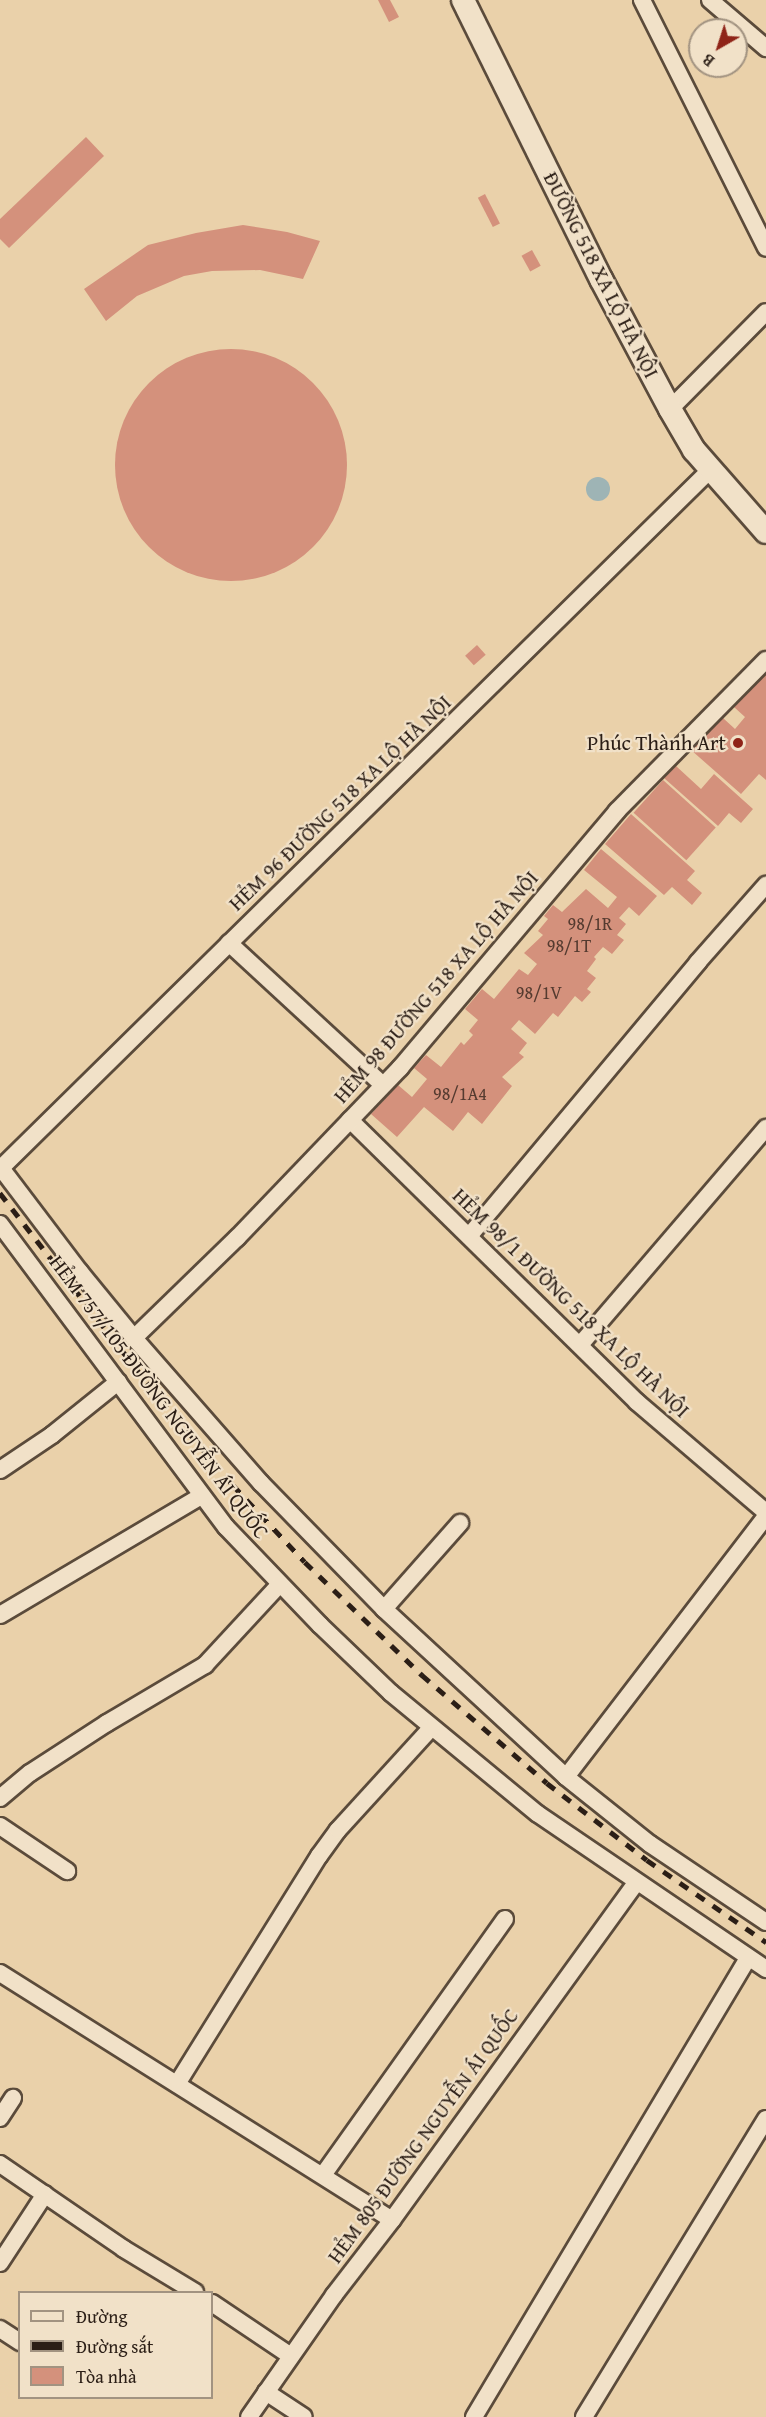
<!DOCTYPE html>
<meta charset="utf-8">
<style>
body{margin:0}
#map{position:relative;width:766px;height:2417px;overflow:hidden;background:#ead1aa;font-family:"Gentium Book Plus",serif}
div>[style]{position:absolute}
.water>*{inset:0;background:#9eb4b5}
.round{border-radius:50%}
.building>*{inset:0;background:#d4917c;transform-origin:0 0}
.roads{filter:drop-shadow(2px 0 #5b4b3b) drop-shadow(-2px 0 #5b4b3b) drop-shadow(0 2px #5b4b3b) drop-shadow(0 -2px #5b4b3b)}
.street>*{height:16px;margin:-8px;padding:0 8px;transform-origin:8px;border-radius:8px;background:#f1e1c8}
.secondary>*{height:22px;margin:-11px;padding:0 11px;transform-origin:11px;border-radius:11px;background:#f1e1c8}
.rail>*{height:4.5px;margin-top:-2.25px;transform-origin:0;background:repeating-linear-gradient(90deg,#2b1e16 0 10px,transparent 0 20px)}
.dots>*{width:16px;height:16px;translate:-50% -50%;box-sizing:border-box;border:3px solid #f1e1c8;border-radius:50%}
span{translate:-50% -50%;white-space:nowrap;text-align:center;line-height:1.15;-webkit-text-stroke:4.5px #f1e1c8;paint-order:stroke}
.number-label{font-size:18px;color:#553b30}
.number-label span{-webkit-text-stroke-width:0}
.street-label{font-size:21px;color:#2b1e16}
.poi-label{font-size:21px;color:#2b1e16}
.right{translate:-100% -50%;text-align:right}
.legend{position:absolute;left:18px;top:2291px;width:195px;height:108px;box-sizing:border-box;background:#f1e1c8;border:2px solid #a29381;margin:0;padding:8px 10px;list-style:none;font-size:18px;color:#2b1e16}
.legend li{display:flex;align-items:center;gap:12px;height:30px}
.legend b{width:30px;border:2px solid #a29381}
.north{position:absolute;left:688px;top:18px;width:60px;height:60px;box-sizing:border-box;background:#f1e1c8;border:2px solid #a29381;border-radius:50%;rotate:219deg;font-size:16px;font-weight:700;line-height:24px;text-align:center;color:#2b1e16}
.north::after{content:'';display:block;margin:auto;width:21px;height:27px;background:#8f2418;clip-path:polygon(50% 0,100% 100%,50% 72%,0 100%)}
</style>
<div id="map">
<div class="water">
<i class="round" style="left:586px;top:477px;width:24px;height:24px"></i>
</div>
<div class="building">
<i style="clip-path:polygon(378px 0,390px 0,399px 17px,389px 22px)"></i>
<i style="clip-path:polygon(86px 137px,104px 156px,9px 248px,0 239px,0 219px)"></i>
<i style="left:485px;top:194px;width:33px;height:8px;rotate:63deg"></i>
<i style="clip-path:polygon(243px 225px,287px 232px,320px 241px,303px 279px,260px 270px,212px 271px,184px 276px,137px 296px,106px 321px,84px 289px,148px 245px,196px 233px)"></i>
<i style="left:532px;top:250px;width:18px;height:12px;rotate:61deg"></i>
<i class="round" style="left:115px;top:349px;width:232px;height:232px"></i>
<i style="left:477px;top:645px;width:13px;height:16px;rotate:48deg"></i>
<i style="clip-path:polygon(766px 674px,766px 780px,759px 774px,741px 794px,691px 750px,723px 718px,735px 729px,745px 717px,734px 707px)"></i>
<i style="clip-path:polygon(676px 766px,701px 789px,714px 774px,753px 809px,741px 823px,729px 813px,718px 826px,664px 778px)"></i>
<i style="left:663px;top:780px;width:71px;height:44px;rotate:42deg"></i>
<i style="clip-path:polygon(631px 814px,695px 871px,687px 880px,702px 893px,692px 905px,672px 887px,664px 895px,605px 844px)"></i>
<i style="clip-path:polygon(601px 849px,657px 896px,639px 916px,629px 907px,619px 918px,626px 924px,617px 935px,624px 940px,612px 954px,603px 947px,594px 957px,596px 959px,587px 971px,596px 978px,587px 989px,591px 992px,582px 1002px,575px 996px,558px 1017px,553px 1013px,535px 1034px,519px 1020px,511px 1029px,527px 1043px,519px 1053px,524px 1057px,502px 1077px,512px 1086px,482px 1124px,468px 1112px,453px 1131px,424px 1107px,397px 1137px,371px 1114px,398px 1085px,412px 1097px,427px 1079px,414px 1068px,426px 1055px,441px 1067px,461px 1042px,464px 1045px,473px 1035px,469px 1031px,478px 1020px,465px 1009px,482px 989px,494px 999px,519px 969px,528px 975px,537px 964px,524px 953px,543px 935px,538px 931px,548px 919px,544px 916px,553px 905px,562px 912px,586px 889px,608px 908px,617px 897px,584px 870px)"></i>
</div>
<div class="roads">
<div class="street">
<i style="left:642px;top:0;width:277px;rotate:63.4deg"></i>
<i style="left:710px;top:0;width:74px;rotate:40.6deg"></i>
<i style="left:670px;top:409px;width:136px;rotate:-45.3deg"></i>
<i style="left:229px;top:943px;width:209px;rotate:42.7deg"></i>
<i style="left:350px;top:1120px;width:402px;rotate:44.5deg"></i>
<i style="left:637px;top:1402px;width:170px;rotate:40.5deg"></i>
<i style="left:1px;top:1168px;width:131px;rotate:52.8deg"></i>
<i style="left:80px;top:1272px;width:85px;rotate:50.7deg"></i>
<i style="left:134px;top:1338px;width:193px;rotate:48.8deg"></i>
<i style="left:261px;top:1483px;width:176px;rotate:45.7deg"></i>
<i style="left:384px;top:1609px;width:248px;rotate:42.7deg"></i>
<i style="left:566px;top:1777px;width:107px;rotate:38.6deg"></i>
<i style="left:650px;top:1844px;width:140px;rotate:33.9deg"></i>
<i style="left:0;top:1169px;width:998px;rotate:-44.55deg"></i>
<i style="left:0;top:1224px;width:378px;rotate:53.3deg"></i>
<i style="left:226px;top:1527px;width:136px;rotate:46.2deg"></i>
<i style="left:320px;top:1625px;width:98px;rotate:43.8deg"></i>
<i style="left:391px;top:1693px;width:190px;rotate:39.5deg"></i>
<i style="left:538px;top:1814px;width:276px;rotate:34.2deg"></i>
<i style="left:470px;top:1235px;width:356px;rotate:-50.1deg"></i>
<i style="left:698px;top:962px;width:103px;rotate:-48.6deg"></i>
<i style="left:134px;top:1338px;width:144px;rotate:-44.2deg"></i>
<i style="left:237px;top:1238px;width:236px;rotate:-46.2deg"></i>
<i style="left:400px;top:1068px;width:336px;rotate:-49.8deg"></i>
<i style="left:617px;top:811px;width:212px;rotate:-45.4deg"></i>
<i style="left:580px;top:1345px;width:286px;rotate:-49.4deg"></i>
<i style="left:0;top:1470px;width:63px;rotate:-33.9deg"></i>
<i style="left:52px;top:1435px;width:85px;rotate:-38.8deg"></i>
<i style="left:384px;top:1609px;width:115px;rotate:-48.5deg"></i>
<i style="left:0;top:1615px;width:234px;rotate:-30.6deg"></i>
<i style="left:566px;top:1777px;width:329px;rotate:-52.5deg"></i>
<i style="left:0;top:1798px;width:39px;rotate:-40deg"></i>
<i style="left:30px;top:1773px;width:92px;rotate:-33deg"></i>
<i style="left:107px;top:1723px;width:114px;rotate:-30.6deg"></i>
<i style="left:205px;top:1665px;width:109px;rotate:-47.2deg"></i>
<i style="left:0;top:1826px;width:81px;rotate:33.9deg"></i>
<i style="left:0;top:1973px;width:463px;rotate:32.2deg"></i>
<i style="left:177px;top:2084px;width:269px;rotate:-58.1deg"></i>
<i style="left:319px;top:1856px;width:32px;rotate:-54deg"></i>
<i style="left:338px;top:1830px;width:138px;rotate:-47.6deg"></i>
<i style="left:0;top:2118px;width:24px;rotate:-57deg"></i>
<i style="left:0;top:2164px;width:150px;rotate:34.4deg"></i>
<i style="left:124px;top:2249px;width:83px;rotate:31.2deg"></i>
<i style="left:323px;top:2175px;width:314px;rotate:-54.6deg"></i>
<i style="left:0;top:2263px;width:82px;rotate:-56.9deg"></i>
<i style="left:212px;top:2303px;width:95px;rotate:33.9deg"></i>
<i style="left:0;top:2329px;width:24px;rotate:33deg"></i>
<i style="left:266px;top:2392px;width:45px;rotate:33.3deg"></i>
<i style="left:249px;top:2417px;width:149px;rotate:-55.1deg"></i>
<i style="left:334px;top:2295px;width:95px;rotate:-52.3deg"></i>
<i style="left:392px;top:2220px;width:416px;rotate:-54.1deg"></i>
<i style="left:474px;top:2417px;width:535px;rotate:-59.16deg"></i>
<i style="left:584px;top:2417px;width:349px;rotate:-58.6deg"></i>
</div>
<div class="secondary">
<i style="left:463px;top:0;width:311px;rotate:63.7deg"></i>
<i style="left:601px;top:279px;width:147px;rotate:62deg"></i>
<i style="left:670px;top:409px;width:48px;rotate:59.7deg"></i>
<i style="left:694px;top:450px;width:109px;rotate:48.7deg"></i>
</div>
</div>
<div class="rail">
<i style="left:0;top:1193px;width:242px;rotate:52.2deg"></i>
<i style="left:148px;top:1384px;width:132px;rotate:49.9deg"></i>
<i style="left:233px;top:1485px;width:105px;rotate:46.9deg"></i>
<i style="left:305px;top:1562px;width:163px;rotate:44deg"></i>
<i style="left:422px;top:1675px;width:165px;rotate:40.8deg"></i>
<i style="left:547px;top:1783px;width:126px;rotate:37.6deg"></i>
<i style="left:647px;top:1860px;width:145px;rotate:34.6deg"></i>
</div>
<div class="dots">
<i style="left:738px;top:743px;background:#8f2418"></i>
</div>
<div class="number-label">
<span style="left:590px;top:924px">98/1R</span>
<span style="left:569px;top:946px">98/1T</span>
<span style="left:539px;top:993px">98/1V</span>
<span style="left:460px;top:1094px">98/1A4</span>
</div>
<div class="street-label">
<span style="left:601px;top:275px;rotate:63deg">ĐƯỜNG 518 XA LỘ HÀ NỘI</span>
<span style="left:340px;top:803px;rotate:-44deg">HẺM 96 ĐƯỜNG 518 XA LỘ HÀ NỘI</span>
<span style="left:436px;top:987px;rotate:-49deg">HẺM 98 ĐƯỜNG 518 XA LỘ HÀ NỘI</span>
<span style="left:571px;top:1303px;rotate:44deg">HẺM 98/1 ĐƯỜNG 518 XA LỘ HÀ NỘI</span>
<span style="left:159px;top:1397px;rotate:53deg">HẺM 757/105 ĐƯỜNG NGUYỄN ÁI QUỐC</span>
<span style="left:423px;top:2136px;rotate:-54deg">HẺM 805 ĐƯỜNG NGUYỄN ÁI QUỐC</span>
</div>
<div class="poi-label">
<span class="right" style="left:726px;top:743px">Phúc Thành Art</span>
</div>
<ul class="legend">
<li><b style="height:8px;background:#f1e1c8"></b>Đường</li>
<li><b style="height:8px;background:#2b1e16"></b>Đường sắt</li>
<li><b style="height:16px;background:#d4917c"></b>Tòa nhà</li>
</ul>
<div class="north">B</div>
</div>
